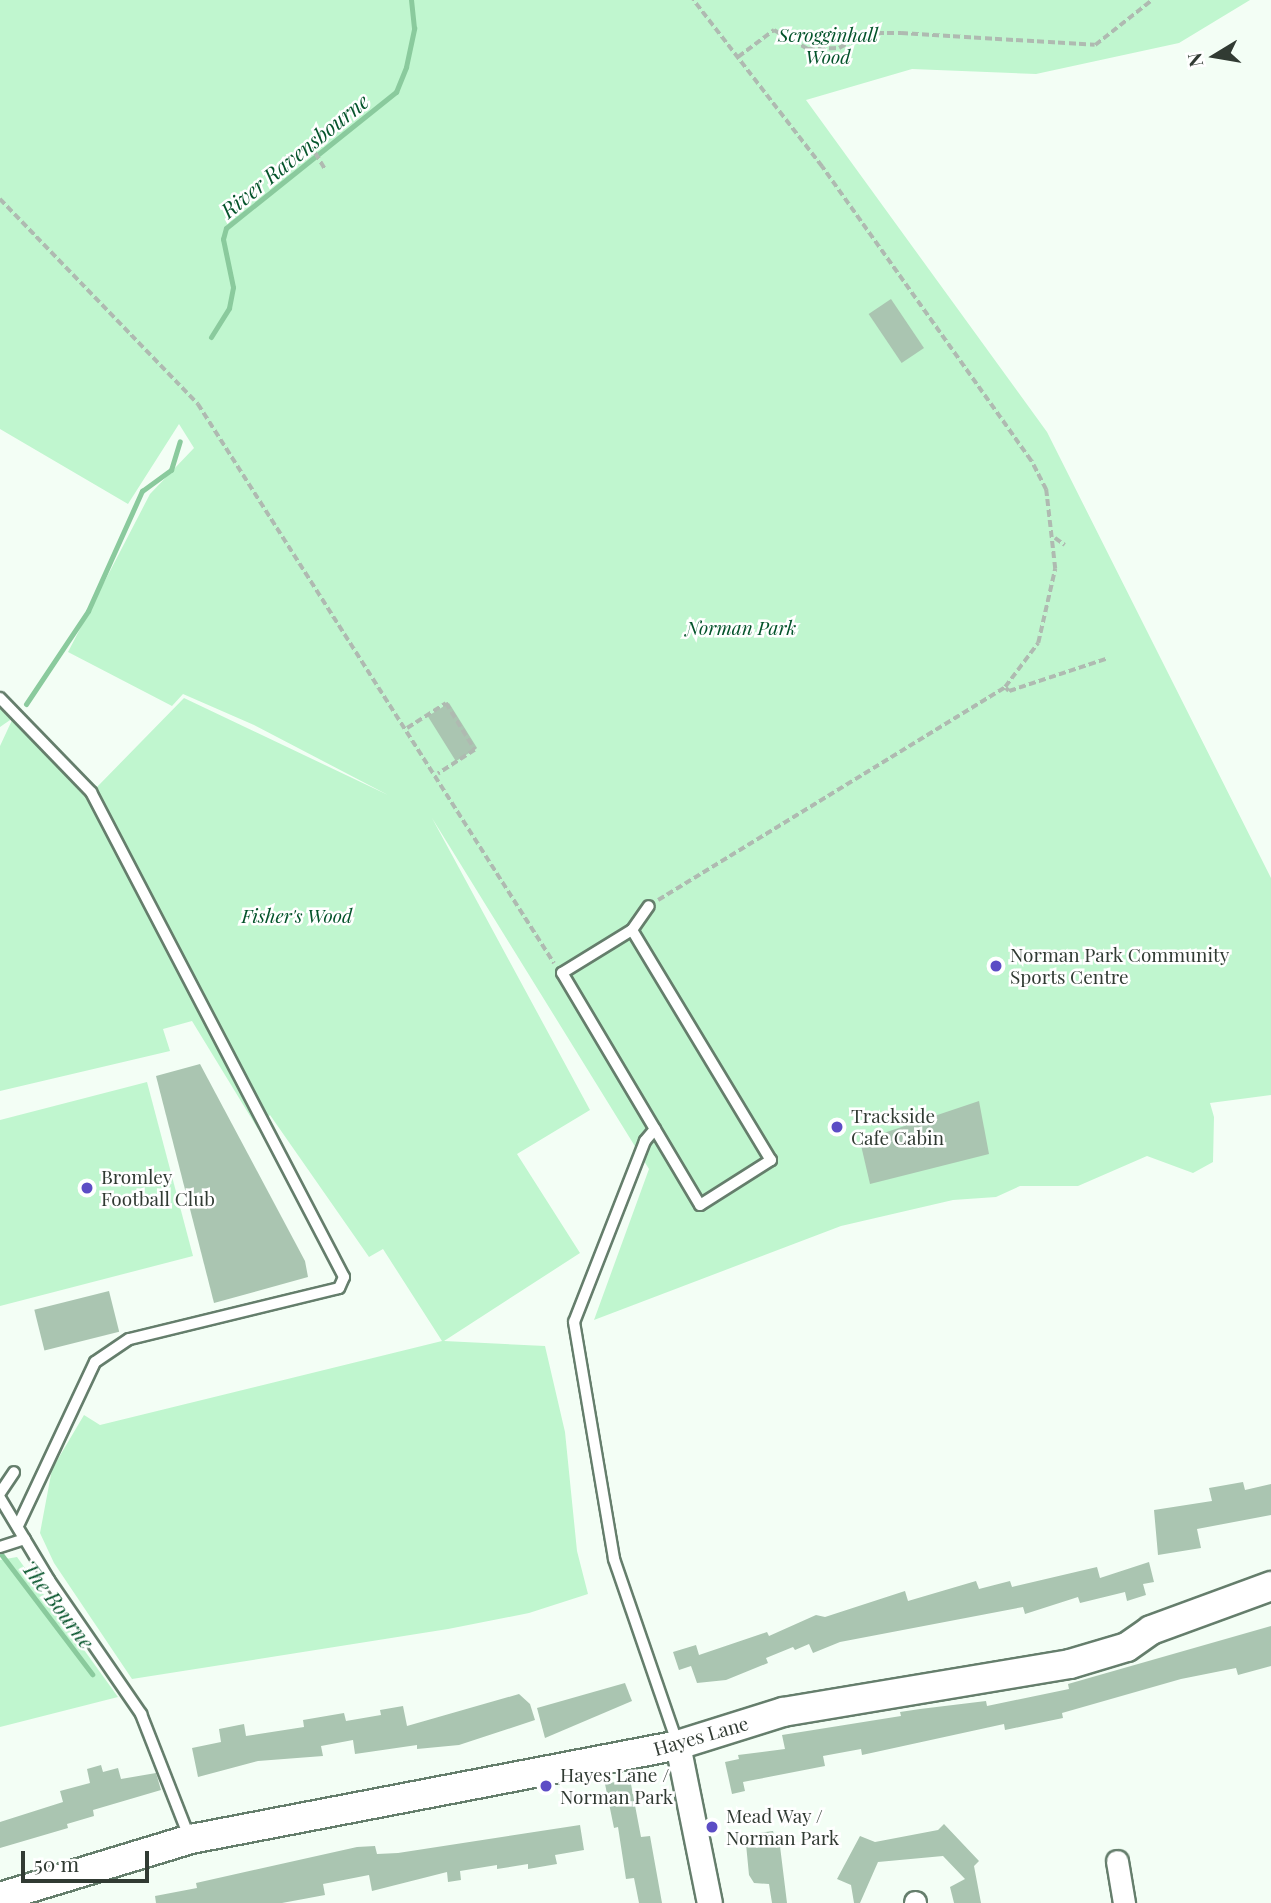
<!DOCTYPE html>
<style>
body{margin:0}
#map{position:relative;width:1271px;height:1903px;overflow:hidden;background:#f3fef5;font-family:"Playfair Display",serif}
div>[style]{position:absolute}
.green>*{inset:0;background:#c0f6cf}
.stream>*{height:5px;margin:-2.5px;padding:0 2.5px;transform-origin:2.5px;border-radius:2.5px;background:#8aca9d}
.building>*{inset:0;background:#aac5b1;transform-origin:0 0}
.path>*{height:3.5px;margin-top:-1.75px;transform-origin:0;background:repeating-linear-gradient(90deg,#afbab1 0 7px,transparent 0 10.5px)}
.roads{filter:drop-shadow(2px 0 #657e6c) drop-shadow(-2px 0 #657e6c) drop-shadow(0 2px #657e6c) drop-shadow(0 -2px #657e6c)}
.service>*{height:10px;margin:-5px;padding:0 5px;transform-origin:5px;border-radius:5px;background:#fff}
.minor>*{height:21px;margin:-10.5px;padding:0 10.5px;transform-origin:10.5px;border-radius:10.5px;background:#fff}
.tertiary>*{height:24px;margin:-12px;padding:0 12px;transform-origin:12px;border-radius:12px;background:#fff}
.secondary>*{height:28px;margin:-14px;padding:0 14px;transform-origin:14px;border-radius:14px;background:#fff}
.dots>*{width:19px;height:19px;translate:-50% -50%;box-sizing:border-box;border:4px solid #fff;border-radius:50%}
span{translate:-50% -50%;white-space:nowrap;text-align:center;line-height:1.15;-webkit-text-stroke:5px #fff;paint-order:stroke}
.park-label{font-size:19px;color:#03532a;font-style:italic}
.poi-label{font-size:19px;color:#313b33}
.left{translate:0 -50%;text-align:left}
.street-label{font-size:19px;color:#313b33}
.water-label{font-size:21px;color:#05542b;font-style:italic}
.north{position:absolute;left:1180px;top:21px;width:70px;height:70px;-webkit-text-stroke:5px #fff;paint-order:stroke;rotate:259deg;font-size:19px;font-weight:700;line-height:28px;text-align:center;color:#313b33}
.north::after{content:'';display:block;margin:auto;width:24px;height:32px;background:#313b33;clip-path:polygon(50% 0,100% 100%,50% 72%,0 100%)}
.scale{position:absolute;left:21px;top:1851px;width:128px;height:32px;box-sizing:border-box;border:4px solid #313b33;border-top:0;padding-left:9px;font-size:21px;line-height:24px;white-space:nowrap;color:#313b33;-webkit-text-stroke:5px #fff;paint-order:stroke}
</style>
<div id="map">
<div class="green">
<i style="clip-path:polygon(0 0,1250px 0,1179px 43px,1036px 74px,912px 69px,806px 100px,1047px 432px,1271px 878px,1271px 1095px,1210px 1103px,1214px 1117px,1213px 1162px,1193px 1173px,1147px 1156px,1078px 1186px,1020px 1186px,996px 1197px,953px 1200px,841px 1226px,594px 1320px,649px 1169px,432px 818px,590px 1110px,517px 1154px,580px 1253px,444px 1341px,545px 1346px,565px 1432px,577px 1551px,588px 1594px,529px 1613px,448px 1629px,132px 1679px,54px 1563px,40px 1533px,52px 1469px,84px 1415px,100px 1425px,442px 1341px,383px 1249px,369px 1257px,270px 1115px,258px 1129px,192px 1021px,163px 1029px,170px 1051px,0 1091px,0 746px,13px 718px,0 727px,0 704px,14px 716px,24px 714px,97px 787px,184px 698px,388px 795px,254px 725px,183px 694px,172px 706px,68px 652px,150px 494px,194px 448px,179px 424px,128px 504px,0 429px)"></i>
<i style="clip-path:polygon(147px 1082px,193px 1256px,0 1306px,0 1120px)"></i>
<i style="clip-path:polygon(17px 1557px,118px 1697px,0 1727px,0 1560px)"></i>
</div>
<div class="stream">
<i style="left:211px;top:337px;width:34px;rotate:-58deg"></i>
<i style="left:229px;top:308px;width:21px;rotate:-79deg"></i>
<i style="left:233px;top:287px;width:49px;rotate:-101.8deg"></i>
<i style="left:223px;top:239px;width:11px;rotate:-75deg"></i>
<i style="left:226px;top:228px;width:218px;rotate:-38.7deg"></i>
<i style="left:396px;top:92px;width:27px;rotate:-68deg"></i>
<i style="left:406px;top:67px;width:40px;rotate:-78deg"></i>
<i style="left:414px;top:28px;width:28px;rotate:-96deg"></i>
<i style="left:26px;top:704px;width:112px;rotate:-56.3deg"></i>
<i style="left:88px;top:611px;width:132px;rotate:-65.8deg"></i>
<i style="left:142px;top:491px;width:36px;rotate:-36deg"></i>
<i style="left:171px;top:470px;width:30px;rotate:-73deg"></i>
<i style="left:1px;top:1554px;width:151px;rotate:52.8deg"></i>
</div>
<div class="building">
<i style="left:891px;top:299px;width:59px;height:27px;rotate:56deg"></i>
<i style="left:449px;top:703px;width:53px;height:25px;rotate:58deg"></i>
<i style="clip-path:polygon(200px 1064px,305px 1261px,308px 1277px,214px 1303px,156px 1076px)"></i>
<i style="clip-path:polygon(979px 1101px,989px 1154px,870px 1184px,860px 1141px)"></i>
<i style="left:109px;top:1291px;width:42px;height:77px;rotate:76deg"></i>
<i style="clip-path:polygon(1243px 1482px,1245px 1490px,1271px 1484px,1271px 1515px,1197px 1529px,1201px 1548px,1158px 1555px,1154px 1510px,1212px 1501px,1209px 1488px)"></i>
<i style="clip-path:polygon(1149px 1562px,1154px 1582px,1143px 1584px,1146px 1595px,1127px 1601px,1125px 1592px,1080px 1603px,1078px 1597px,1025px 1614px,1023px 1607px,840px 1642px,813px 1653px,809px 1644px,795px 1650px,793px 1647px,766px 1658px,768px 1663px,726px 1680px,697px 1683px,691px 1666px,679px 1670px,673px 1652px,696px 1645px,699px 1655px,767px 1632px,769px 1636px,816px 1615px,825px 1617px,905px 1591px,908px 1601px,976px 1581px,979px 1589px,1010px 1581px,1012px 1587px,1097px 1567px,1100px 1578px)"></i>
<i style="clip-path:polygon(1271px 1626px,1271px 1666px,1238px 1675px,1236px 1668px,1181px 1679px,1062px 1713px,1063px 1718px,1005px 1730px,1004px 1724px,862px 1755px,861px 1749px,823px 1756px,825px 1766px,743px 1782px,745px 1791px,732px 1794px,725px 1762px,739px 1759px,738px 1755px,785px 1749px,782px 1735px,901px 1716px,900px 1712px,920px 1709px,986px 1701px,987px 1706px,1069px 1689px,1068px 1684px)"></i>
<i style="clip-path:polygon(625px 1683px,632px 1701px,545px 1738px,537px 1708px)"></i>
<i style="clip-path:polygon(519px 1694px,530px 1704px,535px 1720px,459px 1745px,417px 1749px,417px 1745px,355px 1754px,353px 1740px,321px 1746px,323px 1756px,258px 1761px,198px 1777px,192px 1748px,221px 1742px,219px 1729px,244px 1724px,246px 1736px,304px 1727px,303px 1720px,344px 1713px,346px 1721px,381px 1715px,380px 1710px,403px 1706px,407px 1726px)"></i>
<i style="clip-path:polygon(101px 1765px,103px 1772px,118px 1768px,121px 1779px,156px 1773px,161px 1790px,93px 1810px,94px 1816px,67px 1824px,68px 1828px,0 1848px,0 1822px,63px 1802px,60px 1791px,90px 1783px,87px 1769px)"></i>
<i style="clip-path:polygon(630px 1779px,641px 1837px,650px 1836px,662px 1903px,639px 1903px,634px 1878px,626px 1879px,618px 1827px,614px 1828px,605px 1784px)"></i>
<i style="clip-path:polygon(944px 1824px,979px 1861px,974px 1866px,981px 1903px,954px 1903px,950px 1887px,965px 1879px,943px 1856px,878px 1862px,860px 1903px,854px 1903px,851px 1885px,837px 1879px,860px 1836px,875px 1842px,938px 1830px)"></i>
<i style="clip-path:polygon(580px 1825px,584px 1850px,555px 1855px,557px 1864px,528px 1869px,528px 1864px,497px 1869px,497px 1865px,460px 1871px,461px 1880px,448px 1882px,447px 1872px,372px 1891px,369px 1875px,323px 1884px,325px 1895px,282px 1903px,156px 1903px,155px 1896px,197px 1888px,196px 1883px,357px 1847px,375px 1846px,377px 1854px,398px 1853px)"></i>
<i style="clip-path:polygon(773px 1831px,775px 1839px,779px 1838px,787px 1903px,772px 1903px,769px 1884px,754px 1883px,749px 1875px,746px 1844px,760px 1842px,759px 1833px)"></i>
</div>
<div class="path">
<i style="left:738px;top:57px;width:45px;rotate:-36.9deg"></i>
<i style="left:774px;top:30px;width:39px;rotate:29deg"></i>
<i style="left:808px;top:49px;width:31px;rotate:-2deg"></i>
<i style="left:839px;top:48px;width:31px;rotate:-29deg"></i>
<i style="left:866px;top:33px;width:35px"></i>
<i style="left:901px;top:33px;width:194px;rotate:3.5deg"></i>
<i style="left:1095px;top:45px;width:73px;rotate:-38.3deg"></i>
<i style="left:310px;top:144px;width:29px;rotate:59deg"></i>
<i style="left:0;top:199px;width:285px;rotate:46deg"></i>
<i style="left:198px;top:404px;width:663px;rotate:57.51deg"></i>
<i style="left:1055px;top:538px;width:12px;rotate:35deg"></i>
<i style="left:1006px;top:688px;width:4px;rotate:45deg"></i>
<i style="left:1009px;top:691px;width:102px;rotate:-18.3deg"></i>
<i style="left:407px;top:728px;width:46px;rotate:-32.7deg"></i>
<i style="left:446px;top:703px;width:55px;rotate:58.3deg"></i>
<i style="left:475px;top:750px;width:44px;rotate:147deg"></i>
<i style="left:658px;top:900px;width:407px;rotate:-31.5deg"></i>
<i style="left:1005px;top:687px;width:55px;rotate:-53.1deg"></i>
<i style="left:1038px;top:643px;width:76px;rotate:-77.1deg"></i>
<i style="left:1055px;top:569px;width:80px;rotate:-96.5deg"></i>
<i style="left:1046px;top:490px;width:33px;rotate:-117deg"></i>
<i style="left:1031px;top:461px;width:361px;rotate:-125.4deg"></i>
<i style="left:822px;top:167px;width:211px;rotate:-127.7deg"></i>
</div>
<div class="roads">
<div class="service">
<i style="left:0;top:698px;width:131px;rotate:45.9deg"></i>
<i style="left:91px;top:792px;width:547px;rotate:62.45deg"></i>
<i style="left:344px;top:1277px;width:12px;rotate:114deg"></i>
<i style="left:339px;top:1288px;width:216px;rotate:166.3deg"></i>
<i style="left:129px;top:1339px;width:41px;rotate:145.9deg"></i>
<i style="left:95px;top:1362px;width:181px;rotate:115.2deg"></i>
<i style="left:632px;top:930px;width:269px;rotate:58.9deg"></i>
<i style="left:771px;top:1160px;width:84px;rotate:147.6deg"></i>
<i style="left:700px;top:1205px;width:270px;rotate:-120.7deg"></i>
<i style="left:562px;top:973px;width:82px;rotate:-31.6deg"></i>
<i style="left:632px;top:930px;width:29px;rotate:-55deg"></i>
<i style="left:655px;top:1129px;width:16px;rotate:130deg"></i>
<i style="left:645px;top:1141px;width:194px;rotate:111.4deg"></i>
<i style="left:574px;top:1322px;width:240px;rotate:80.4deg"></i>
<i style="left:614px;top:1559px;width:194px;rotate:71deg"></i>
<i style="left:0;top:1493px;width:25px;rotate:-56deg"></i>
<i style="left:0;top:1498px;width:96px;rotate:59.1deg"></i>
<i style="left:49px;top:1580px;width:163px;rotate:55.5deg"></i>
<i style="left:141px;top:1714px;width:134px;rotate:68.6deg"></i>
<i style="left:0;top:1547px;width:26px;rotate:-18deg"></i>
</div>
<div class="minor">
<i style="left:1117px;top:1861px;width:43px;rotate:80.5deg"></i>
<i style="left:915px;top:1902px;width:1px;rotate:90deg"></i>
</div>
<div class="tertiary">
<i style="left:678px;top:1745px;width:161px;rotate:78.6deg"></i>
</div>
<div class="secondary">
<i style="left:0;top:1897px;width:200px;rotate:-16.9deg"></i>
<i style="left:191px;top:1839px;width:496px;rotate:-10.9deg"></i>
<i style="left:678px;top:1745px;width:110px;rotate:-17.4deg"></i>
<i style="left:783px;top:1712px;width:291px;rotate:-9.5deg"></i>
<i style="left:1070px;top:1664px;width:59px;rotate:-16.6deg"></i>
<i style="left:1127px;top:1647px;width:29px;rotate:-35deg"></i>
<i style="left:1151px;top:1630px;width:128px;rotate:-20.1deg"></i>
</div>
</div>
<div class="dots">
<i style="left:996px;top:966px;background:#5c4dc5"></i>
<i style="left:837px;top:1127px;background:#5c4dc5"></i>
<i style="left:87px;top:1188px;background:#5c4dc5"></i>
<i style="left:546px;top:1786px;background:#5c4dc5"></i>
<i style="left:712px;top:1827px;background:#5c4dc5"></i>
</div>
<div class="park-label">
<span style="left:828px;top:46px">Scrogginhall<br>Wood</span>
<span style="left:741px;top:628px">Norman Park</span>
<span style="left:297px;top:916px">Fisher's Wood</span>
</div>
<div class="poi-label">
<span class="left" style="left:1010px;top:966px">Norman Park Community<br>Sports Centre</span>
<span class="left" style="left:851px;top:1127px">Trackside<br>Cafe Cabin</span>
<span class="left" style="left:101px;top:1188px">Bromley<br>Football Club</span>
<span class="left" style="left:560px;top:1786px">Hayes Lane /<br>Norman Park</span>
<span class="left" style="left:726px;top:1827px">Mead Way /<br>Norman Park</span>
</div>
<div class="street-label">
<span style="left:701px;top:1736px;rotate:-16deg">Hayes Lane</span>
</div>
<div class="water-label">
<span style="left:294px;top:155px;rotate:-39deg">River Ravensbourne</span>
<span style="left:59px;top:1604px;rotate:53deg">The Bourne</span>
</div>
<div class="north">N</div>
<div class="scale">50 m</div>
</div>
